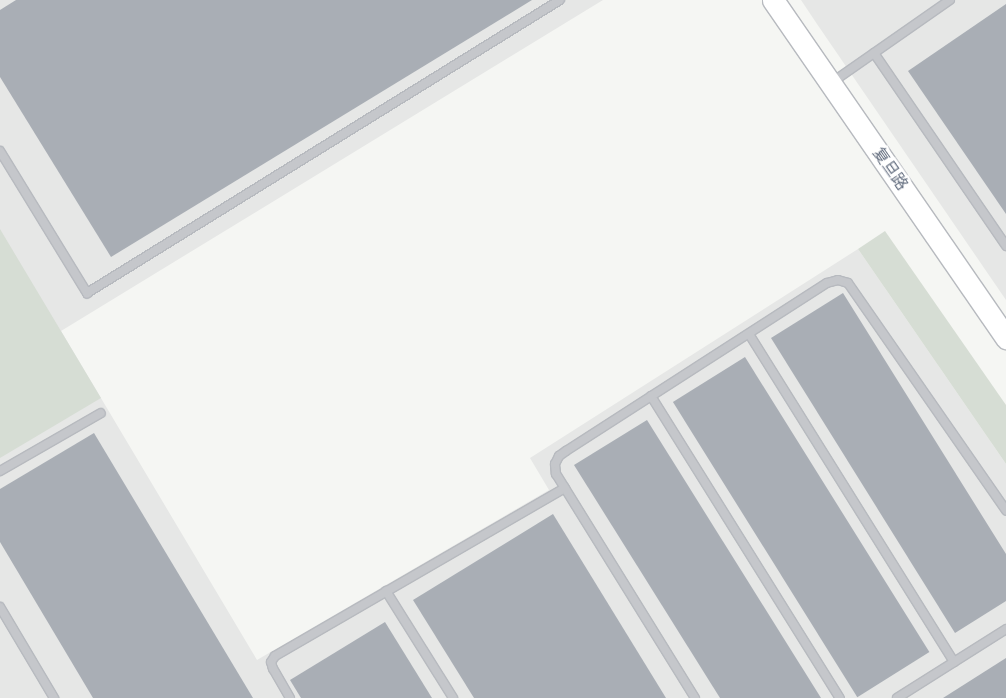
<!DOCTYPE html>
<meta charset="utf-8">
<style>
body{margin:0}
#map{position:relative;width:1006px;height:698px;overflow:hidden;background:#f5f6f3;font-family:"Public Sans","Noto Sans SC",sans-serif}
div>[style]{position:absolute}
.built>*{inset:0;background:#e6e7e6}
.green>*{inset:0;background:#d6ddd4}
.building>*{inset:0;background:#a9aeb5;transform-origin:0 0}
.roads{filter:drop-shadow(1px 0 #b7babf) drop-shadow(-1px 0 #b7babf) drop-shadow(0 1px #b7babf) drop-shadow(0 -1px #b7babf)}
.lane>*{height:8px;margin:-4px;padding:0 4px;transform-origin:4px;border-radius:4px;background:#c5c7cb}
.secondary>*{height:21px;margin:-10.5px;padding:0 10.5px;transform-origin:10.5px;border-radius:10.5px;background:#fff}
span{translate:-50% -50%;white-space:nowrap;text-align:center;line-height:1.15;-webkit-text-stroke:5px #fff;paint-order:stroke}
.street-label{font-size:16px;color:#677182}
</style>
<div id="map">
<div class="built">
<i style="clip-path:polygon(0 0,603px 0,61px 331px,257px 660px,549px 490px,530px 458px,858px 249px,1006px 464px,1006px 698px,0 698px)"></i>
<i style="clip-path:polygon(801px 0,1006px 0,1006px 300px,817px 24px)"></i>
</div>
<div class="green">
<i style="clip-path:polygon(0 229px,101px 398px,0 458px)"></i>
<i style="clip-path:polygon(885px 231px,1006px 405px,1006px 464px,858px 249px)"></i>
</div>
<div class="building">
<i style="clip-path:polygon(16px 0,532px 0,111px 257px,0 77px,0 10px)"></i>
<i style="clip-path:polygon(1006px 4px,1006px 214px,908px 71px)"></i>
<i style="clip-path:polygon(843px 293px,1006px 554px,1006px 601px,955px 633px,771px 338px)"></i>
<i style="left:745px;top:357px;width:348px;height:85px;rotate:58deg"></i>
<i style="clip-path:polygon(647px 420px,821px 698px,720px 698px,574px 465px)"></i>
<i style="clip-path:polygon(94px 433px,253px 698px,93px 698px,0 542px,0 489px)"></i>
<i style="clip-path:polygon(553px 514px,666px 698px,474px 698px,413px 600px)"></i>
<i style="clip-path:polygon(385px 622px,432px 698px,301px 698px,290px 680px)"></i>
<i style="clip-path:polygon(1006px 658px,1006px 698px,943px 698px)"></i>
</div>
<div class="roads">
<div class="lane">
<i style="left:874px;top:53px;width:234px;rotate:55.6deg"></i>
<i style="left:831px;top:83px;width:145px;rotate:-34.9deg"></i>
<i style="left:0;top:151px;width:167px;rotate:58.5deg"></i>
<i style="left:87px;top:293px;width:556px;rotate:-31.78deg"></i>
<i style="left:749px;top:334px;width:387px;rotate:58deg"></i>
<i style="left:651px;top:396px;width:356px;rotate:58deg"></i>
<i style="left:0;top:471px;width:116px;rotate:-29.9deg"></i>
<i style="left:386px;top:591px;width:126px;rotate:57.9deg"></i>
<i style="left:0;top:607px;width:106px;rotate:59.3deg"></i>
<i style="left:290px;top:698px;width:34px;rotate:-120deg"></i>
<i style="left:273px;top:669px;width:7px;rotate:-106deg"></i>
<i style="left:271px;top:662px;width:7px;rotate:-56deg"></i>
<i style="left:275px;top:656px;width:335px;rotate:-30.1deg"></i>
<i style="left:695px;top:698px;width:264px;rotate:-121.8deg"></i>
<i style="left:556px;top:474px;width:10px;rotate:-96deg"></i>
<i style="left:555px;top:464px;width:9px;rotate:-63deg"></i>
<i style="left:559px;top:456px;width:9px;rotate:-36deg"></i>
<i style="left:566px;top:451px;width:310px;rotate:-32.8deg"></i>
<i style="left:827px;top:283px;width:11px;rotate:-15deg"></i>
<i style="left:838px;top:280px;width:10px;rotate:17deg"></i>
<i style="left:848px;top:283px;width:277px;rotate:55.2deg"></i>
<i style="left:897px;top:698px;width:129px;rotate:-32.3deg"></i>
</div>
<div class="secondary">
<i style="left:773px;top:0;width:411px;rotate:55.4deg"></i>
</div>
</div>
<div class="street-label">
<span style="left:890px;top:169px;rotate:55deg">复旦路</span>
</div>
</div>
